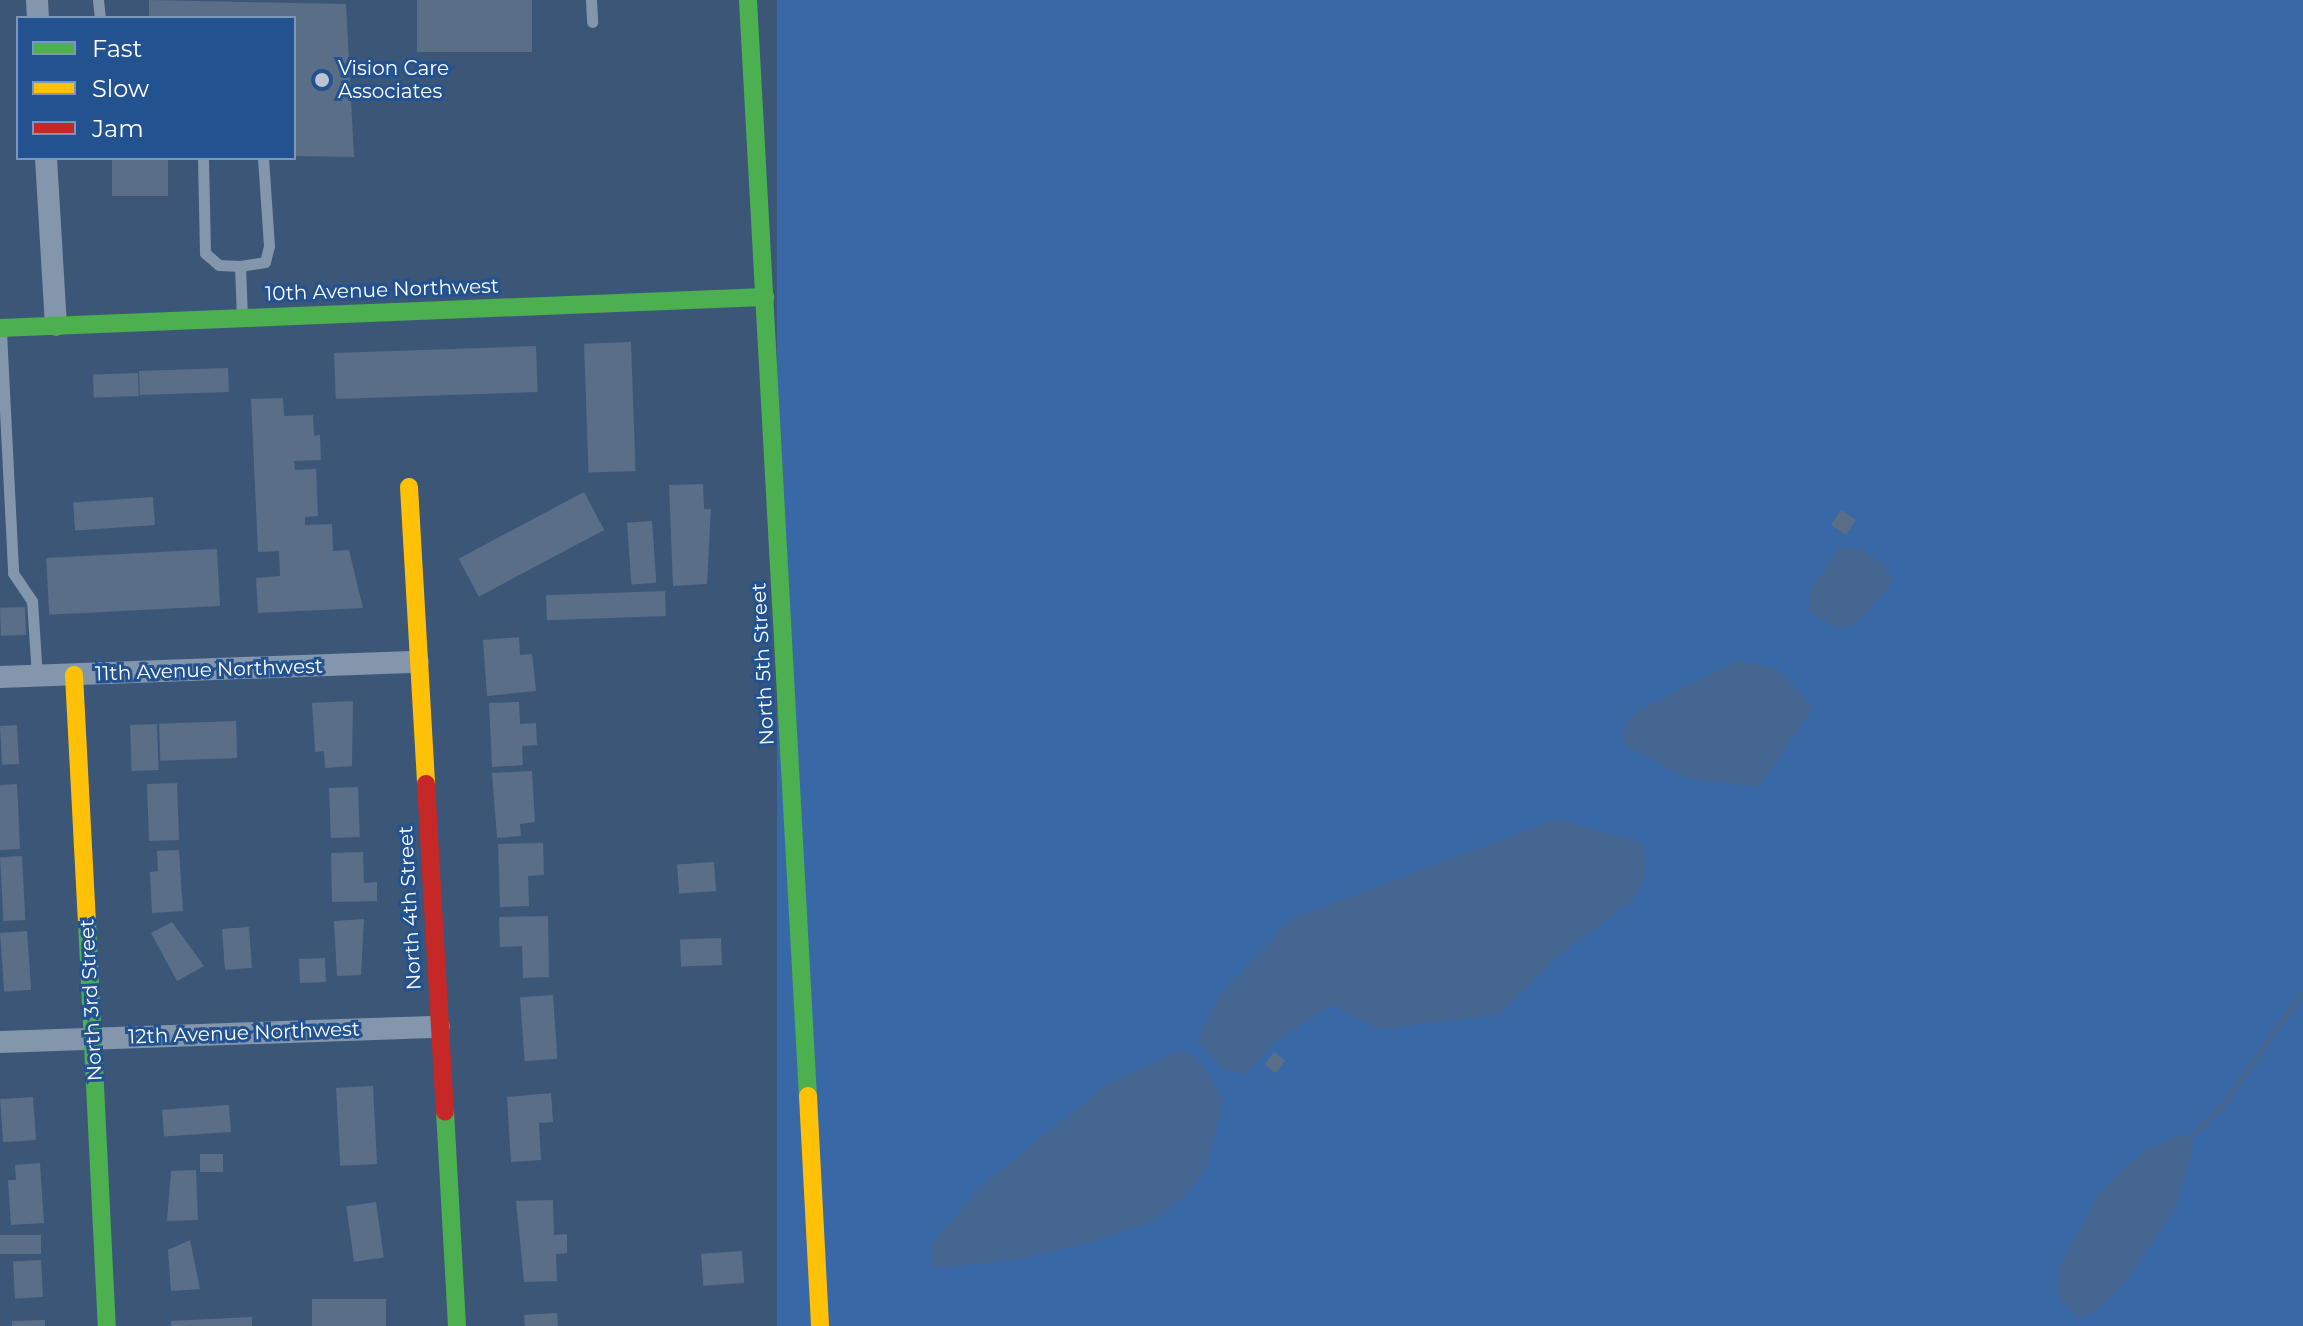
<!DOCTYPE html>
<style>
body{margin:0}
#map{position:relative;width:2303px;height:1326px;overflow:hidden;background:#3c5678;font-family:Montserrat,sans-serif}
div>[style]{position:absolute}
.green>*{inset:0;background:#3869a6;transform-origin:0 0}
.water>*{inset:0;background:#466692}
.stream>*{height:6px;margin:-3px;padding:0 3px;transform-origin:3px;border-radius:3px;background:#466692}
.building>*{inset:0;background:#5a6e88;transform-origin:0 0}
.lane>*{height:11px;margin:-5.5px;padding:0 5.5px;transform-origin:5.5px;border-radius:5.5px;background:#8396ab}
.street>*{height:22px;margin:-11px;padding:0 11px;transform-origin:11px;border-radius:11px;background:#8396ab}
.fast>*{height:18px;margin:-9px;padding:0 9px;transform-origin:9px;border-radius:9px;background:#4caf50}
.slow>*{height:18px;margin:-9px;padding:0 9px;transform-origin:9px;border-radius:9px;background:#ffc107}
.jam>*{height:18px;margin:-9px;padding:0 9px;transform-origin:9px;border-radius:9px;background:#c62828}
.dots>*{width:22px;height:22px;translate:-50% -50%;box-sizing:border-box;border:4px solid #235290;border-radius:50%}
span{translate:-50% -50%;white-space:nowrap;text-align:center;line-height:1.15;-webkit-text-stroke:6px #235290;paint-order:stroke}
.poi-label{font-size:20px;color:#fff}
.left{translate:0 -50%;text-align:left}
.street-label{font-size:20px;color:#fff}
.legend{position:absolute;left:16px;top:16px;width:280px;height:144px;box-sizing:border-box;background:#235290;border:2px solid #7b97bc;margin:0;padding:10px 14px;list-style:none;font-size:24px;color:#fff}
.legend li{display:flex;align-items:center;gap:16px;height:40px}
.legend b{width:40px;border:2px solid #7b97bc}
</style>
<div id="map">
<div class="green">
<i style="left:777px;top:0;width:1526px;height:1328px"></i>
</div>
<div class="water">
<i style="clip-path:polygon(1859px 548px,1888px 567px,1892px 584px,1856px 624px,1836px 628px,1810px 613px,1808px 593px,1838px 549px)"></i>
<i style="clip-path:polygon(1737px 660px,1779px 670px,1813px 708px,1759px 787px,1688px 779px,1624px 745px,1622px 730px,1634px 713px)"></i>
<i style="clip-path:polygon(1556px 819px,1640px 842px,1647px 859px,1642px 884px,1630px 903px,1556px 958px,1499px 1015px,1380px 1029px,1331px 1005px,1272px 1045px,1246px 1075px,1223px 1069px,1196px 1040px,1219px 996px,1291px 919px)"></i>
<i style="clip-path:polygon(1179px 1050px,1197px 1057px,1224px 1099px,1205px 1171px,1183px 1198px,1152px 1222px,1092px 1242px,1020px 1259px,933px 1269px,931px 1244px,984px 1183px,1107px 1084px)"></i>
<i style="clip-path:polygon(2179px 1134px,2190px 1138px,2193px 1151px,2174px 1211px,2121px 1288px,2091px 1314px,2076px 1317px,2057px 1295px,2057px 1271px,2101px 1190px,2138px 1155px)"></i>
</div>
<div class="stream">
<i style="left:2190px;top:1138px;width:49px;rotate:-45deg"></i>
<i style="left:2225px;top:1103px;width:136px;rotate:-54.9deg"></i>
</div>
<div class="building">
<i style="clip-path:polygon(149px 0,346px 4px,354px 157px,295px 156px,294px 18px,149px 18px)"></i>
<i style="left:417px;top:0;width:115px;height:52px"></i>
<i style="left:112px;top:158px;width:56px;height:38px"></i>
<i style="left:631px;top:342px;width:129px;height:47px;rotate:88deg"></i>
<i style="left:536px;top:346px;width:46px;height:202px;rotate:88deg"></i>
<i style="left:228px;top:368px;width:24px;height:89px;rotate:88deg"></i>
<i style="left:138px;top:373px;width:23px;height:45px;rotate:88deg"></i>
<i style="clip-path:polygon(283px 398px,284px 416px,313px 415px,314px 436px,320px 435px,321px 460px,294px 461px,295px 470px,316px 469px,318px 516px,305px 517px,305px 525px,332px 524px,333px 551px,349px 550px,363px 608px,258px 613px,256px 578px,280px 576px,279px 551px,258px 552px,251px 399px)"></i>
<i style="clip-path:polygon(703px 484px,704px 509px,711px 509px,707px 584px,673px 586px,669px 485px)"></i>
<i style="left:584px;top:492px;width:43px;height:142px;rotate:62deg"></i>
<i style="left:153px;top:497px;width:28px;height:80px;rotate:86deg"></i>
<i style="left:1841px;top:510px;width:18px;height:18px;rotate:34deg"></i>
<i style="left:652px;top:521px;width:62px;height:25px;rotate:86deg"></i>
<i style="left:217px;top:549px;width:57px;height:171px;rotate:87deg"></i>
<i style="left:665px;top:591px;width:25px;height:119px;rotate:88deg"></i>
<i style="left:25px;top:607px;width:28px;height:25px;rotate:88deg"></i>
<i style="clip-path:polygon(519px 637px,520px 655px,532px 654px,536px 691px,487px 696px,483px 640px)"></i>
<i style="clip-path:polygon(353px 701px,352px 766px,325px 768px,324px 751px,315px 752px,312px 703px)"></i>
<i style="clip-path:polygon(519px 702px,520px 724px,536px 723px,537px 745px,522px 746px,523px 765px,492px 767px,489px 703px)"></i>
<i style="left:236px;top:721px;width:37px;height:77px;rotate:88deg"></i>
<i style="left:157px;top:724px;width:46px;height:27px;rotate:88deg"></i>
<i style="left:17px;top:725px;width:39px;height:17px;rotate:87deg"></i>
<i style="clip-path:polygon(532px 771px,535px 822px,520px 824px,521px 836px,497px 838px,492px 773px)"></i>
<i style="left:177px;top:783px;width:57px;height:30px;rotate:88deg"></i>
<i style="clip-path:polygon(17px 784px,20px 849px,0 850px,0 785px)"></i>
<i style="left:358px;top:787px;width:50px;height:29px;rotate:88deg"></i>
<i style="clip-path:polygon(543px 843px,544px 875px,528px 876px,529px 906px,500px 907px,498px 844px)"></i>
<i style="clip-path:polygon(179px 850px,183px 911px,152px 913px,150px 872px,158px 871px,157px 851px)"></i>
<i style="clip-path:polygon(363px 852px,364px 883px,377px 882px,377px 901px,332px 902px,331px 853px)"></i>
<i style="left:22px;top:856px;width:64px;height:22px;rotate:87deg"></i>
<i style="left:714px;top:862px;width:29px;height:37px;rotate:86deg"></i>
<i style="clip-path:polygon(548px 916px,549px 977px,523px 978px,522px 946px,500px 947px,499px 917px)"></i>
<i style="clip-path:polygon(364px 919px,361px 975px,337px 976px,334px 921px)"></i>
<i style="clip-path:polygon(172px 922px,204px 966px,177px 981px,151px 933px)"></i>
<i style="left:249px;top:927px;width:41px;height:27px;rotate:86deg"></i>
<i style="left:27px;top:931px;width:59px;height:27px;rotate:86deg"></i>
<i style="left:721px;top:938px;width:27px;height:41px;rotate:88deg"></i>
<i style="left:325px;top:958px;width:24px;height:26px;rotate:88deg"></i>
<i style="left:553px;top:995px;width:64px;height:33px;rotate:86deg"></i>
<i style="left:1274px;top:1052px;width:14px;height:16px;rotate:36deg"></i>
<i style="left:373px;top:1086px;width:78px;height:37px;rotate:87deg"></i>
<i style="clip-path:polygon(551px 1093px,553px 1122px,539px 1123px,541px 1160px,511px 1162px,507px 1097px)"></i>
<i style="left:33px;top:1097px;width:43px;height:33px;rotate:86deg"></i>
<i style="left:229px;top:1105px;width:27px;height:67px;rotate:86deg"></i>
<i style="left:223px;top:1154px;width:18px;height:23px;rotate:90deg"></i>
<i style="clip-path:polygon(40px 1163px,44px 1223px,11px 1225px,8px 1180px,16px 1180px,15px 1165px)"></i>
<i style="clip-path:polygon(196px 1170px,198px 1220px,167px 1221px,171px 1171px)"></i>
<i style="clip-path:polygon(553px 1200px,554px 1235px,567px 1234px,567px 1253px,556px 1254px,557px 1281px,524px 1282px,516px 1201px)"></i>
<i style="left:376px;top:1202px;width:56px;height:30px;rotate:82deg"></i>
<i style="left:41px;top:1235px;width:19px;height:41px;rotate:90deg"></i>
<i style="clip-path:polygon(190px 1240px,200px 1289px,171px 1291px,168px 1250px)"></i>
<i style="left:742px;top:1251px;width:32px;height:41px;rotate:86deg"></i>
<i style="left:41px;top:1260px;width:37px;height:28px;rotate:87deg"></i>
<i style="left:386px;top:1299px;width:27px;height:74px;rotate:90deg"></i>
<i style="clip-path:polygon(557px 1313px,558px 1326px,525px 1326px,524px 1315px)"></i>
<i style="clip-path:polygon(252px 1317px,252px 1326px,171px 1326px,171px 1321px)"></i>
<i style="clip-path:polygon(45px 1320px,45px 1326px,12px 1326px,12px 1321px)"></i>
</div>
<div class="lane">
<i style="left:98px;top:0;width:18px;rotate:84deg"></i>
<i style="left:591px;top:0;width:22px;rotate:87deg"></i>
<i style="left:203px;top:158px;width:95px;rotate:88.8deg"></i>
<i style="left:205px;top:253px;width:18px;rotate:41deg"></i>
<i style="left:219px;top:265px;width:21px;rotate:3deg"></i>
<i style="left:240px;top:266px;width:25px;rotate:-9deg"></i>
<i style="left:265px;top:262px;width:16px;rotate:-76deg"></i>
<i style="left:269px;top:246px;width:88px;rotate:-93.9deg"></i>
<i style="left:240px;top:266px;width:51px;rotate:87.8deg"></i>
<i style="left:1px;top:332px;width:241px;rotate:87.1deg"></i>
<i style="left:13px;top:573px;width:34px;rotate:56deg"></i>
<i style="left:32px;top:601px;width:75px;rotate:86.2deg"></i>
</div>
<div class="street">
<i style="left:37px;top:0;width:18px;rotate:87deg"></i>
<i style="left:46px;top:158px;width:167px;rotate:86.6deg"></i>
<i style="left:0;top:677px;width:418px;rotate:-2.1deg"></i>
<i style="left:0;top:1042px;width:439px;rotate:-2deg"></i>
</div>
<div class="fast">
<i style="left:748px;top:0;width:1098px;rotate:86.87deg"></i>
<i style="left:0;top:328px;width:766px;rotate:-2.32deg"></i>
<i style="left:87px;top:922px;width:404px;rotate:87.2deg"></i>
<i style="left:445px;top:1111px;width:215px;rotate:86.8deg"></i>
</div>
<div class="slow">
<i style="left:409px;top:487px;width:297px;rotate:86.7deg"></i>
<i style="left:74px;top:675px;width:247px;rotate:87deg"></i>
<i style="left:808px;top:1096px;width:230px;rotate:87deg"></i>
</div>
<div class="jam">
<i style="left:426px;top:784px;width:328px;rotate:86.7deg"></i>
</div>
<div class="dots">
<i style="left:322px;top:80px;background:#bbc4d0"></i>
</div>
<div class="poi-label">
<span class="left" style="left:338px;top:80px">Vision Care<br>Associates</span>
</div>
<div class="street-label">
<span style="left:382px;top:290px;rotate:-2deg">10th Avenue Northwest</span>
<span style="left:763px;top:664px;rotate:-93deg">North 5th Street</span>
<span style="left:209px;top:670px;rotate:-2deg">11th Avenue Northwest</span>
<span style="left:410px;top:908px;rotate:-93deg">North 4th Street</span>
<span style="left:91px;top:1000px;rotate:-93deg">North 3rd Street</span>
<span style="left:244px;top:1033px;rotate:-2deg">12th Avenue Northwest</span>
</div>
<ul class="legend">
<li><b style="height:10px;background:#4caf50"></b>Fast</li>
<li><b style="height:10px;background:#ffc107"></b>Slow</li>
<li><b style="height:10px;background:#c62828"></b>Jam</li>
</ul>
</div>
